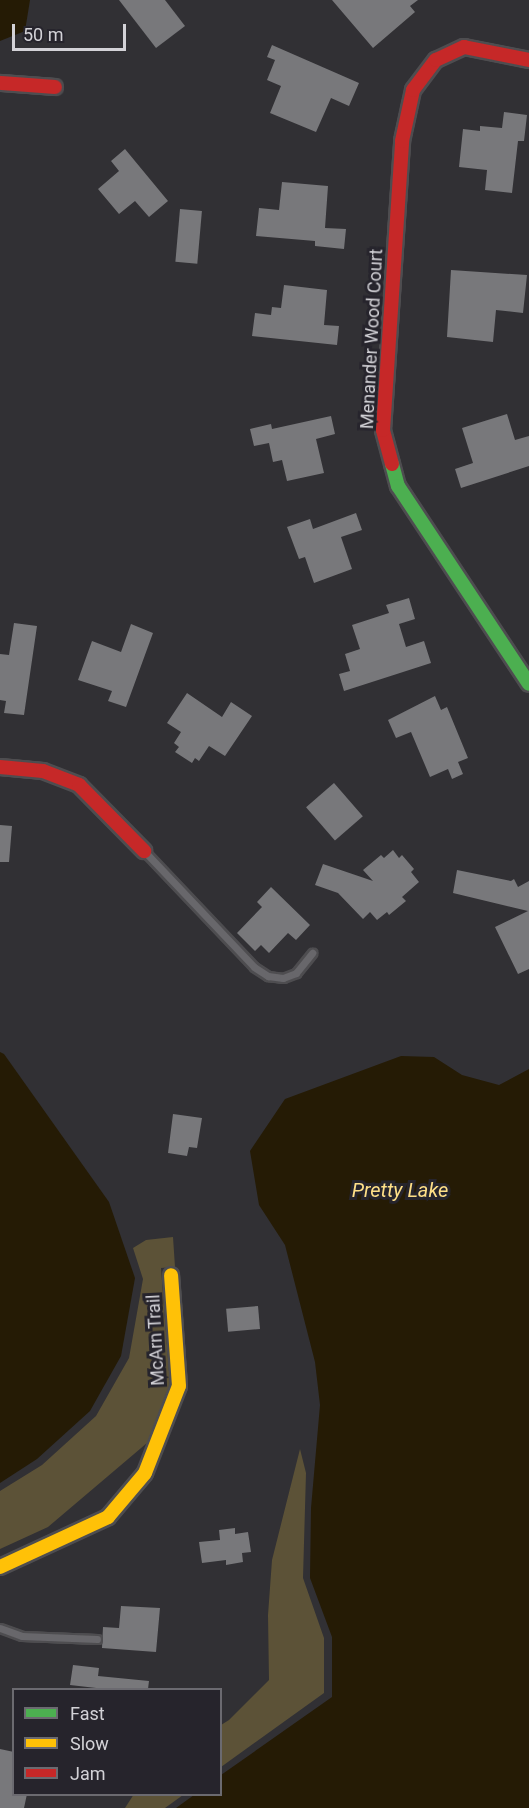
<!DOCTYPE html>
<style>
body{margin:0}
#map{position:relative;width:529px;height:1808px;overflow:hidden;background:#313034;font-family:Roboto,sans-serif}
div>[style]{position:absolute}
.green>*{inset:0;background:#5c5237}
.water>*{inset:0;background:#251b05}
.building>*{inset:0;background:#78787b;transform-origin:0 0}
.roads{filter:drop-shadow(2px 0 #4e4d50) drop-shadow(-2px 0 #4e4d50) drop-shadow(0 2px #4e4d50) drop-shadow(0 -2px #4e4d50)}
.lane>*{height:7px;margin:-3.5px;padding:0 3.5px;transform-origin:3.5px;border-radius:3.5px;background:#68676b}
.fast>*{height:14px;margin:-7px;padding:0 7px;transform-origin:7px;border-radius:7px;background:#4caf50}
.slow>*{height:14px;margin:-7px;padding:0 7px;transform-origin:7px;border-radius:7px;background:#ffc107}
.jam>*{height:14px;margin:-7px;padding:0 7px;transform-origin:7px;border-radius:7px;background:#c62828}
span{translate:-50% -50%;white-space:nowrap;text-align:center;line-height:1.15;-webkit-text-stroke:6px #26242c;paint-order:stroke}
.street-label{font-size:18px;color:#d3d2d7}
.water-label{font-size:20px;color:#fedf87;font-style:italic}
.legend{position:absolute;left:12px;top:1688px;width:210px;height:108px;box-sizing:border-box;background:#26242c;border:2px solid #6b6a70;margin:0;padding:8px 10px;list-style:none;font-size:18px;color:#d3d2d7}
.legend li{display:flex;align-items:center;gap:12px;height:30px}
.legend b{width:30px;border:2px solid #6b6a70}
.scale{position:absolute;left:12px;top:24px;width:114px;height:27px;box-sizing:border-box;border:3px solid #d3d2d7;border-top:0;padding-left:8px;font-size:18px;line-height:21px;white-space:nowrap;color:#d3d2d7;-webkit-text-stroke:4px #26242c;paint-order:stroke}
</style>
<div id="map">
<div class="green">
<i style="clip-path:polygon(173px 1237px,175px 1267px,161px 1268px,170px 1384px,147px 1443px,48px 1527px,0 1549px,0 1491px,42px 1465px,96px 1416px,129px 1358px,143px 1279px,133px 1248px,146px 1240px)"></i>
<i style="clip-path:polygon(300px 1449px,306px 1473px,303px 1578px,324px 1638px,324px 1693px,221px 1767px,221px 1725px,229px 1720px,269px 1680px,268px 1615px,272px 1560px)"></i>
<i style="clip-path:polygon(134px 1794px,183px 1794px,183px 1795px,165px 1808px,125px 1808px)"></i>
</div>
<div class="water">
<i style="clip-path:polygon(0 0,30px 0,25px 31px,0 41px)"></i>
<i style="clip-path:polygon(0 1052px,4px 1054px,109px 1202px,135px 1278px,121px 1356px,90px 1411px,37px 1459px,0 1483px)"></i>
<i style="clip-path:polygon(401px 1056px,434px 1057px,462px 1075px,499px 1085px,529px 1069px,529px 1808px,176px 1808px,194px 1795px,220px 1794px,221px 1775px,332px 1697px,332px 1637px,310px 1578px,311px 1508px,320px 1405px,315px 1362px,285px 1245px,259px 1205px,250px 1151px,285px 1099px)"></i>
</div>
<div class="building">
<i style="clip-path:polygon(119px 0,165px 0,185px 26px,156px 48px)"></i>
<i style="clip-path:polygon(332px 0,418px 0,410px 6px,415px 12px,373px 48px)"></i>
<i style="clip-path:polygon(272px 45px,359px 83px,349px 106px,331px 98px,316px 132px,270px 113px,281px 86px,267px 80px,275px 60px,267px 57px)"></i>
<i style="clip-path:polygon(504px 112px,527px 115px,524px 141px,518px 141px,512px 193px,485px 190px,487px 170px,459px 167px,463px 129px,480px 131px,480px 126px,502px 128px)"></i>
<i style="clip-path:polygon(125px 149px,168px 201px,149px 217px,135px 201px,119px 214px,98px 189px,119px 171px,111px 161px)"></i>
<i style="clip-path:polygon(282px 182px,328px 186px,325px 228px,346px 229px,344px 249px,315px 246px,315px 241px,256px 236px,259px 208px,279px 210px)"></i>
<i style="left:180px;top:209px;width:22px;height:53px;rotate:5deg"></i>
<i style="clip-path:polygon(451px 270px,527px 275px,523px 313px,496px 310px,493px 342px,447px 337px)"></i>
<i style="clip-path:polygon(284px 285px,327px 290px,324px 325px,339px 326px,337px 345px,252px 336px,255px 313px,271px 315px,272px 307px,281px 308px)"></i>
<i style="clip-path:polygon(507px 414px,515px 440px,529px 436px,529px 466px,461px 488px,455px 469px,473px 463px,462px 428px)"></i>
<i style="clip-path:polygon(331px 416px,335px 434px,316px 439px,324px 473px,287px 481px,282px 460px,273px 462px,269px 443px,254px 446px,250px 429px,271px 424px,272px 429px)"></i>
<i style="clip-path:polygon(356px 513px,362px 530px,341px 537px,352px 569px,314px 583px,305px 557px,299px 559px,287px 527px,310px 519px,313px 529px)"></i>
<i style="clip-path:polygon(409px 598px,415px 619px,399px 624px,406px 647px,424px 641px,431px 663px,344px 691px,339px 674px,350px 671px,345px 654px,360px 649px,352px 625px,389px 613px,386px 605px)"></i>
<i style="clip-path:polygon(14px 623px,37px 626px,24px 715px,4px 713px,6px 701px,0 700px,0 654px,9px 655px)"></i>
<i style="clip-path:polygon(131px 624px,153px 633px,126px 707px,108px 701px,112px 691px,78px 680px,92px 641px,121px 652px)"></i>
<i style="clip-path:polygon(187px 693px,222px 717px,231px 702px,252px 716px,225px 756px,209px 746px,199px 761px,195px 758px,192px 763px,175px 752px,179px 747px,174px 743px,181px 732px,167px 723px)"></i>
<i style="clip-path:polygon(435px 696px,441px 710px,447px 707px,468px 758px,458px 762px,463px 774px,452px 779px,448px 769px,430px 777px,411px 732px,396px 738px,388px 720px)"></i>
<i style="left:334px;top:783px;width:44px;height:37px;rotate:49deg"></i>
<i style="clip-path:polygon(0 825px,12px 826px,9px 862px,0 862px)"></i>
<i style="clip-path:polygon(393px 850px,399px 858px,402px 855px,414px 869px,411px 872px,419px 882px,402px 897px,406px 901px,389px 915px,387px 912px,377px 920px,370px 912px,363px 919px,338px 893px,315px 885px,323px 864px,373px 881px,363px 870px,381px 855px,384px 858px)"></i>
<i style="clip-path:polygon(457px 870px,511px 881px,514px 879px,518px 887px,529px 881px,529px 969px,518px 974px,495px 927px,528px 911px,453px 893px)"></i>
<i style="clip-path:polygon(271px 887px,310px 925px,296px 940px,288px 933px,269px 953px,261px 945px,255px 951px,237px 933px,262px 907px,257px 902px)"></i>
<i style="clip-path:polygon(173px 1114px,202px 1118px,197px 1148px,189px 1147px,187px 1156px,168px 1153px)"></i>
<i style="left:258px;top:1306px;width:23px;height:32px;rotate:85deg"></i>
<i style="clip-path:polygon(235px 1528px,235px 1534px,248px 1532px,251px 1552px,242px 1553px,243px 1562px,226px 1565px,226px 1560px,202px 1563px,199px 1542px,220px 1540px,219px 1530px)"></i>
<i style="clip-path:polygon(121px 1606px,160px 1608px,156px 1652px,102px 1648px,103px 1627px,119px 1628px)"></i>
<i style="clip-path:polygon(73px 1665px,99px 1668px,98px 1676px,149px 1681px,148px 1689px,105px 1689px,70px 1685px)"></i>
<i style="clip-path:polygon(0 1749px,14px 1752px,14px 1794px,27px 1794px,24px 1808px,0 1808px)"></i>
</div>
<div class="roads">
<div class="lane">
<i style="left:146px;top:853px;width:157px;rotate:46.5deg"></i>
<i style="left:254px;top:967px;width:17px;rotate:33deg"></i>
<i style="left:268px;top:976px;width:15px;rotate:8deg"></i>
<i style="left:283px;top:978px;width:14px;rotate:-21deg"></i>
<i style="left:296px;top:973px;width:26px;rotate:-51deg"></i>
<i style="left:0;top:1628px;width:23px;rotate:20deg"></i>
<i style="left:22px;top:1636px;width:75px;rotate:2.3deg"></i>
</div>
<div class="fast">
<i style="left:392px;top:464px;width:23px;rotate:75deg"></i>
<i style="left:398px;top:486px;width:237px;rotate:56.5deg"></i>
</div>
<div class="slow">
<i style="left:0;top:1567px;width:119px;rotate:-24.8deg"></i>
<i style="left:108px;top:1517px;width:57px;rotate:-49.9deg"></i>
<i style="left:145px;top:1473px;width:93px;rotate:-68.7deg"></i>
<i style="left:179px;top:1386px;width:111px;rotate:-94.1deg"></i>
</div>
<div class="jam">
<i style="left:0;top:83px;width:55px;rotate:4.2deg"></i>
<i style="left:392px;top:464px;width:35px;rotate:-105deg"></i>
<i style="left:383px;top:430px;width:290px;rotate:-86.2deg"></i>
<i style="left:402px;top:141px;width:52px;rotate:-77.8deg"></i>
<i style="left:413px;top:90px;width:38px;rotate:-53deg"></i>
<i style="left:436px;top:60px;width:31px;rotate:-25deg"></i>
<i style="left:464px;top:47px;width:66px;rotate:11.3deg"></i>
<i style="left:0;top:767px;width:43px;rotate:5.3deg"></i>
<i style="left:43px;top:771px;width:39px;rotate:21deg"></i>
<i style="left:79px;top:785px;width:93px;rotate:45.4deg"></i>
</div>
</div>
<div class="street-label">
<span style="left:372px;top:339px;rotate:-87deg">Menander Wood Court</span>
<span style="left:156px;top:1340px;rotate:-93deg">McArn Trail</span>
</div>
<div class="water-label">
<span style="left:400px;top:1190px">Pretty Lake</span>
</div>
<ul class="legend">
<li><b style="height:8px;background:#4caf50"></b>Fast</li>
<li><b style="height:8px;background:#ffc107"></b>Slow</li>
<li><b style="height:8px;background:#c62828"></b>Jam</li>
</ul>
<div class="scale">50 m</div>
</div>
